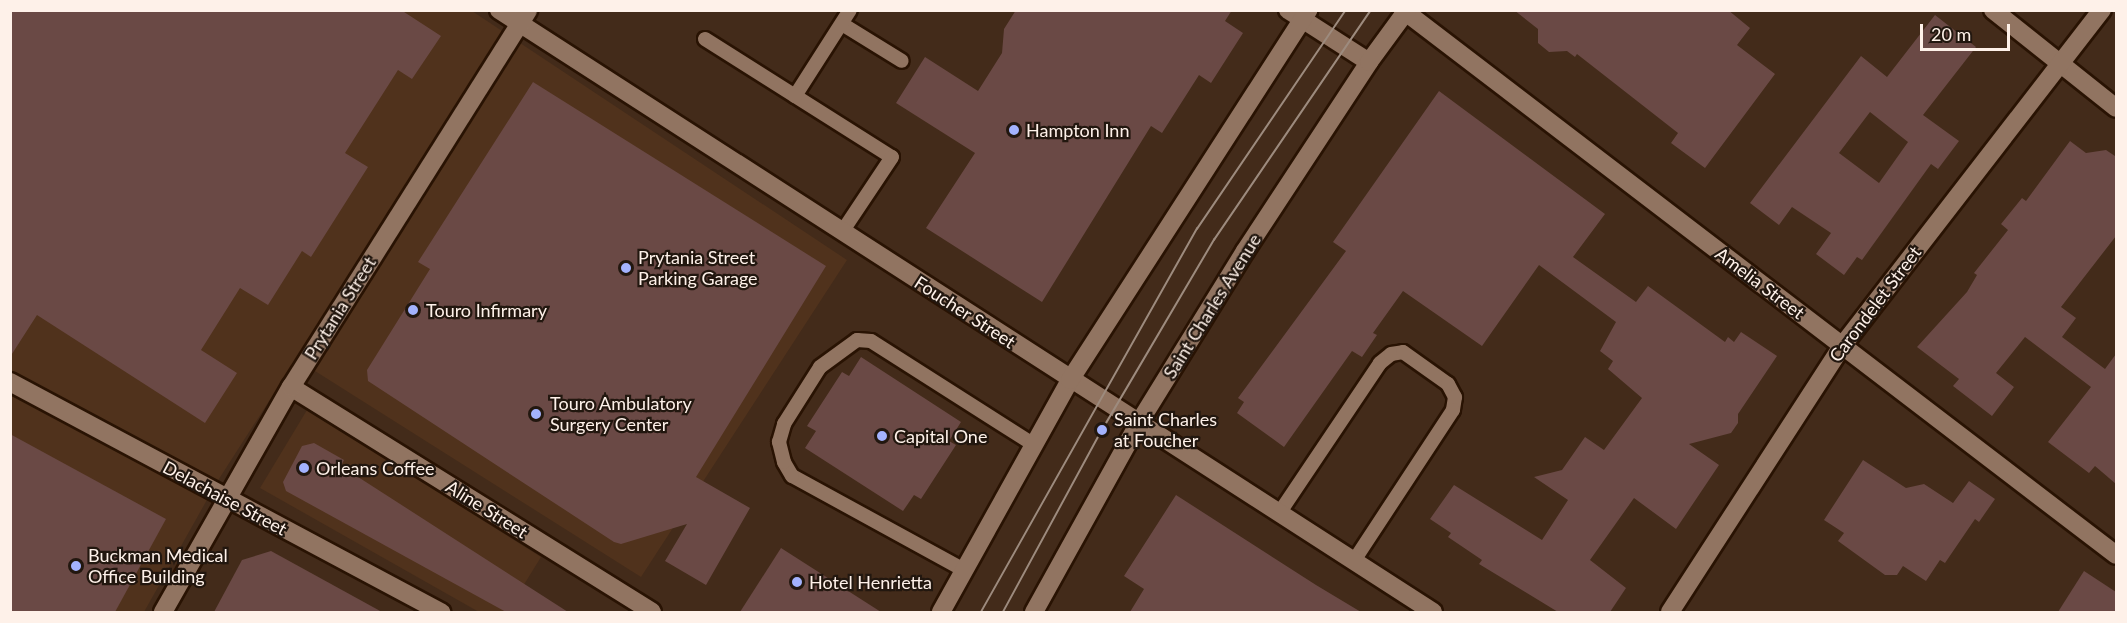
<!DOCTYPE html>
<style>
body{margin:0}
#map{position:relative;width:2127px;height:623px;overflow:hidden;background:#432b1a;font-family:Lato,sans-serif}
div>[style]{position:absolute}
.built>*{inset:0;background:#50321c}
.building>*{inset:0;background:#6a4945}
.roads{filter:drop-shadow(2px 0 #291303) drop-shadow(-2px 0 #291303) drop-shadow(0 2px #291303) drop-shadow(0 -2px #291303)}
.lane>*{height:14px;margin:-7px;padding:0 7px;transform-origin:7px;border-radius:7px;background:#917461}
.street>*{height:18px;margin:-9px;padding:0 9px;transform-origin:9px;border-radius:9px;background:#917461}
.secondary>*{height:18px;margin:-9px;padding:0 9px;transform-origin:9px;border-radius:9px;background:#917461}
.tram>*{height:1.5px;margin:-0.75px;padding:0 0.75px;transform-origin:0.75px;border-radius:0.75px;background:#9d8b7e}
.dots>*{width:16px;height:16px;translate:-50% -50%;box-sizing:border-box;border:3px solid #22170f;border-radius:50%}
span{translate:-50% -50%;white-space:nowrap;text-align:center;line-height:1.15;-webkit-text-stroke:4.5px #22170f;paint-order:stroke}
.poi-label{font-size:18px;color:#fef1e9}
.left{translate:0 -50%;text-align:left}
.street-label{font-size:18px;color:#fef1e9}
.frame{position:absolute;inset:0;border:12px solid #fef1e9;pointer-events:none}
.scale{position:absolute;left:1920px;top:24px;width:90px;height:27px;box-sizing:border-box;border:3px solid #fef1e9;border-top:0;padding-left:8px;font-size:18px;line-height:21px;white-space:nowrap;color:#fef1e9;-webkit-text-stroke:4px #22170f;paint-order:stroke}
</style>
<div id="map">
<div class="built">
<i style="clip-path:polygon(10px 11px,472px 11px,847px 260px,641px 577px,296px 359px,217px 482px,144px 612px,11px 612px)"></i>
<i style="clip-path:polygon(307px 410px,541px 557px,507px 612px,479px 612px,260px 488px)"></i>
</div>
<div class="building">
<i style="clip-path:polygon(10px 10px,401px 10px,441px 36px,412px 79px,398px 70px,345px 153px,368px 167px,311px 257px,302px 251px,268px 305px,240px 288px,201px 350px,237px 373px,205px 423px,37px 315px,10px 357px)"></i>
<i style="clip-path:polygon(1016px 10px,1232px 10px,1225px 21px,1243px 33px,1211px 83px,1199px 75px,1162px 133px,1151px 126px,1042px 302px,926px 228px,975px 153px,896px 103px,925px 57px,978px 91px,1002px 53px,1004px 29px)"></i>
<i style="clip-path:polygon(1514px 10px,1728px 10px,1750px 28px,1737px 45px,1775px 74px,1705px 168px,1671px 143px,1678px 133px,1577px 54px,1575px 57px,1567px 51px,1549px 52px,1538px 43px,1538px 29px)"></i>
<i style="clip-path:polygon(evenodd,1935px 15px,1976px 47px,1923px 115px,1959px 141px,1938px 169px,1931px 164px,1862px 260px,1857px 257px,1844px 275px,1816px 254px,1831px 233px,1792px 207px,1779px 225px,1750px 203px,1861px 56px,1887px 77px,1935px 15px,1870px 112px,1908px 142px,1879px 183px,1839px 153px,1870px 112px)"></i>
<i style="clip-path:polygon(533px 82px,826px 266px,696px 477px,750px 508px,706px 585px,665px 561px,687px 524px,621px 544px,614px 542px,368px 381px,367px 370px,430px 269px,418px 262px)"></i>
<i style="clip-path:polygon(1439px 91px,1605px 214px,1573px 257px,1636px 302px,1648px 286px,1725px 342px,1728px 337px,1734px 342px,1741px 332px,1777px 356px,1738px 414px,1738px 423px,1731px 433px,1689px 444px,1719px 465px,1676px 529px,1634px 498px,1590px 560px,1626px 588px,1610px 612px,1558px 612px,1479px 564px,1482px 560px,1448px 537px,1451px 533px,1430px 519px,1454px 485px,1542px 540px,1568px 500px,1534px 477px,1562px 470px,1585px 437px,1604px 450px,1642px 398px,1608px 369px,1613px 361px,1600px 351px,1616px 322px,1539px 265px,1482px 346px,1403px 291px,1373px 333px,1377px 335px,1362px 357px,1352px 351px,1284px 447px,1237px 413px,1244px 402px,1238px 398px,1346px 251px,1333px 242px)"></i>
<i style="clip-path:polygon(2070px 141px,2086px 153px,2106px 150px,2115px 156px,2116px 236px,2061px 307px,2076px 318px,2062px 337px,2105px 369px,2116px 354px,2116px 484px,2095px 466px,2089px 473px,2048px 442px,2091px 387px,2025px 337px,1996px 373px,2014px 387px,1992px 416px,1953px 386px,1959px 379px,1917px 347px,1967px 292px,1977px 275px,1974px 273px,2008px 230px,2001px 224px,2022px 198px,2026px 201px)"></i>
<i style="clip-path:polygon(861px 357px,961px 422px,949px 441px,956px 445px,921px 499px,914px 495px,903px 511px,805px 448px,816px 431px,807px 426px,842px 372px,849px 376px)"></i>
<i style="clip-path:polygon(10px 434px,166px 519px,115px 612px,10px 612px)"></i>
<i style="clip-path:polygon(314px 443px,344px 460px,341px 466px,568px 612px,506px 612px,286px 491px,283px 482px,302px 446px)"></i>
<i style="clip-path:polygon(1863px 460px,1906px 488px,1924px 484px,1953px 503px,1969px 481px,1995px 499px,1979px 522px,1975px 519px,1945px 563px,1940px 560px,1926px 581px,1903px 566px,1897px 575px,1885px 575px,1838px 541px,1844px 533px,1824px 520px)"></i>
<i style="clip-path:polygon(1176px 495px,1316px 585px,1361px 612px,1130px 612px,1144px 589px,1124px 576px)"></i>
<i style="clip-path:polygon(781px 548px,881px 612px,740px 612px)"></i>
<i style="clip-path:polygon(271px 551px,382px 612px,214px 612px,242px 560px)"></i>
<i style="clip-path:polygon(2084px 571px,2116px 592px,2116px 612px,2058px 612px)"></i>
</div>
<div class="roads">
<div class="lane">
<i style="left:842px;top:24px;width:70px;rotate:31.7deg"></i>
<i style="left:705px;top:39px;width:221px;rotate:32.3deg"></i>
<i style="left:892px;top:157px;width:90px;rotate:123.7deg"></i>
<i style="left:795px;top:96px;width:102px;rotate:-57.4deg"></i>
<i style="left:1280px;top:512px;width:179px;rotate:-56.1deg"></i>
<i style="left:1380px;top:363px;width:14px;rotate:-39deg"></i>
<i style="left:1391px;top:354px;width:12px;rotate:-9deg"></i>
<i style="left:1403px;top:352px;width:55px;rotate:35.4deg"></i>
<i style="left:1448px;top:384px;width:15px;rotate:62deg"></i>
<i style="left:1455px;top:397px;width:13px;rotate:99deg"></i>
<i style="left:1453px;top:410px;width:181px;rotate:123.3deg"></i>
<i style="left:964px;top:570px;width:196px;rotate:-151.3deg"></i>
<i style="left:792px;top:476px;width:16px;rotate:-120deg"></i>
<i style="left:784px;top:462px;width:21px;rotate:-104deg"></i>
<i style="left:779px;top:442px;width:19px;rotate:-74deg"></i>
<i style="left:784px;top:424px;width:67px;rotate:-57.7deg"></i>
<i style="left:820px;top:367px;width:46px;rotate:-36.1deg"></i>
<i style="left:857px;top:340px;width:14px;rotate:4deg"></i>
<i style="left:871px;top:341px;width:193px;rotate:32.5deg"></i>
</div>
<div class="street">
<i style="left:499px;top:10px;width:1111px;rotate:32.8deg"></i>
<i style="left:1288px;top:10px;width:96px;rotate:32.7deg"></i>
<i style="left:1403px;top:10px;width:897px;rotate:37.39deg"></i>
<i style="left:1993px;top:10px;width:157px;rotate:38.5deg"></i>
<i style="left:10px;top:382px;width:489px;rotate:28.1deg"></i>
<i style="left:291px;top:387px;width:425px;rotate:31.9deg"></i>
<i style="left:163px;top:612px;width:259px;rotate:-60.4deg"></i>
<i style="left:291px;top:387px;width:445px;rotate:-57.8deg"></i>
<i style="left:1670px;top:612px;width:317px;rotate:-57.1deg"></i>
<i style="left:1842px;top:346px;width:425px;rotate:-52.3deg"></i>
</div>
<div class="secondary">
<i style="left:941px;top:612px;width:265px;rotate:-60.9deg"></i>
<i style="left:1070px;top:380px;width:440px;rotate:-57.2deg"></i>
<i style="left:1034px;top:612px;width:218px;rotate:-61deg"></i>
<i style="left:1140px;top:421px;width:200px;rotate:-58.3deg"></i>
<i style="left:1245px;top:251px;width:226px;rotate:-56.7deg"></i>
<i style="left:1369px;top:62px;width:64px;rotate:-53.8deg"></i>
</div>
</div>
<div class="tram">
<i style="left:981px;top:612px;width:440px;rotate:-60.6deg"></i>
<i style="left:1197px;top:229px;width:265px;rotate:-55.8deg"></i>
<i style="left:1003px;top:612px;width:207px;rotate:-61.5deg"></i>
<i style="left:1102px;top:430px;width:221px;rotate:-59.5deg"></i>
<i style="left:1214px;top:240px;width:278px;rotate:-55.7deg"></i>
</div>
<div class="dots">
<i style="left:1014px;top:130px;background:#a3b2fd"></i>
<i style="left:626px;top:268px;background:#a3b2fd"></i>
<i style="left:413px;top:310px;background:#a3b2fd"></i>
<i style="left:536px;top:414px;background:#a3b2fd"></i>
<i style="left:1102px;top:430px;background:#a3b2fd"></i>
<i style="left:882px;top:436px;background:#a3b2fd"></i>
<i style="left:304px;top:468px;background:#a3b2fd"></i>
<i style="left:76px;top:566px;background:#a3b2fd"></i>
<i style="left:797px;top:582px;background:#a3b2fd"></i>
</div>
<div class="poi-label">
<span class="left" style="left:1026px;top:130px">Hampton Inn</span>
<span class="left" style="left:638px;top:268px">Prytania Street<br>Parking Garage</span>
<span class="left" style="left:426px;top:310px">Touro Infirmary</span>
<span class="left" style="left:550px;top:414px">Touro Ambulatory<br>Surgery Center</span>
<span class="left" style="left:1114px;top:430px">Saint Charles<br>at Foucher</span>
<span class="left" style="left:894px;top:436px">Capital One</span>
<span class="left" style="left:316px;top:468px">Orleans Coffee</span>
<span class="left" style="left:88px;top:566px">Buckman Medical<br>Office Building</span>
<span class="left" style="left:809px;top:582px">Hotel Henrietta</span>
</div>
<div class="street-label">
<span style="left:1760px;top:283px;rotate:37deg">Amelia Street</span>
<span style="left:1875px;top:304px;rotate:-53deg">Carondelet Street</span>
<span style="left:1212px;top:306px;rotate:-58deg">Saint Charles Avenue</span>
<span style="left:340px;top:308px;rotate:-58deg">Prytania Street</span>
<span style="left:965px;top:312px;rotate:33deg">Foucher Street</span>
<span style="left:225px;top:498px;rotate:28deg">Delachaise Street</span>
<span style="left:487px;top:509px;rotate:32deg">Aline Street</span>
</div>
<div class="frame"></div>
<div class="scale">20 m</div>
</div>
